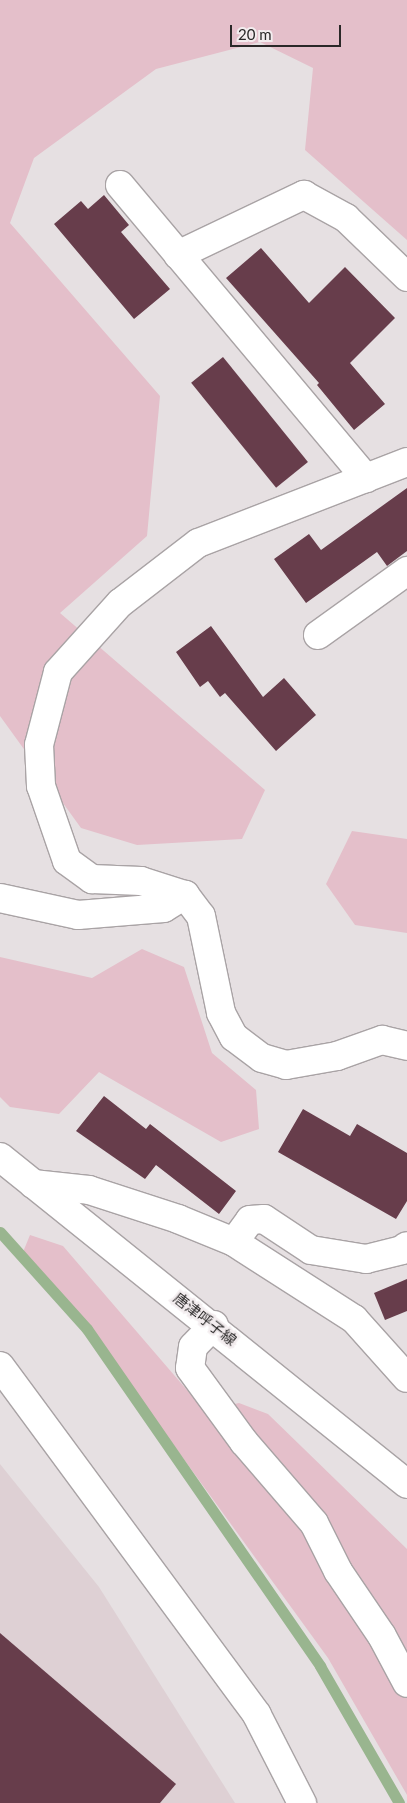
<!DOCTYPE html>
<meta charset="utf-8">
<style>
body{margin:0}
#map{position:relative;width:407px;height:1803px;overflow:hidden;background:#e6e0e2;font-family:Lato,"Noto Sans JP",sans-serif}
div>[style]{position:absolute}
.built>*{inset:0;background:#ded0d4}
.green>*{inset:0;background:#e4bfca}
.stream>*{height:11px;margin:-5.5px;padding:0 5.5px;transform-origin:5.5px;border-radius:5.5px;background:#99b58f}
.building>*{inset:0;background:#673d4b;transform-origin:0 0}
.roads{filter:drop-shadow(1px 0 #a9a3a5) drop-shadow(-1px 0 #a9a3a5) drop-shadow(0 1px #a9a3a5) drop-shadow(0 -1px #a9a3a5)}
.minor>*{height:28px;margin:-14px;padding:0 14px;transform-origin:14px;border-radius:14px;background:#fff}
.major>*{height:28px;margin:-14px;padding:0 14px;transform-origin:14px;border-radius:14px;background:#fff}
span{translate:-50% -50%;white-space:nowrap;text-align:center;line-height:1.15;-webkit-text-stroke:5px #f3edef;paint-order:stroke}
.street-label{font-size:15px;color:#2a2828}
.scale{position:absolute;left:230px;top:25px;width:111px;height:22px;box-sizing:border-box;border:2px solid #2a2828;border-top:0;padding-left:6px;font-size:15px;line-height:18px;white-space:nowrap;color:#2a2828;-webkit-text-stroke:4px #f3edef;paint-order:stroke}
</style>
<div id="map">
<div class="built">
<i style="clip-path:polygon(0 1464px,99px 1587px,235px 1803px,0 1803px)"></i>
</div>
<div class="green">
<i style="clip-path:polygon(0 0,407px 0,407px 240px,305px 150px,313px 68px,260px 42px,156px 69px,34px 158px,10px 223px,160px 396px,147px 536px,60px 613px,265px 790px,242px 839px,137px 845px,81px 828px,0 716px)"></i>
<i style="clip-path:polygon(352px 831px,407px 839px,407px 933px,355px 925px,326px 884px)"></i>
<i style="clip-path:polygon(142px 949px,184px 967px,212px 1053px,256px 1090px,259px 1129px,221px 1142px,99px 1072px,59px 1114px,10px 1107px,0 1097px,0 957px,92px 978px)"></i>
<i style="clip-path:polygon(30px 1235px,63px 1246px,205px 1411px,239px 1403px,268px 1414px,407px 1549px,407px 1795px,328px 1658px,88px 1327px,23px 1252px)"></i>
</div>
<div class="stream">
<i style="left:0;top:1232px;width:130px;rotate:48.1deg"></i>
<i style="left:87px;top:1329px;width:410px;rotate:55.3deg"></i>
<i style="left:320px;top:1666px;width:158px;rotate:60deg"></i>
</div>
<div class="building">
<i style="clip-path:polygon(104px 195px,129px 225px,121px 232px,170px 289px,134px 319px,54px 224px,81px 201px,88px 209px)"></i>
<i style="clip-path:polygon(261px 248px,309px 303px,345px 267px,395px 318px,350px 363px,385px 404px,354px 430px,317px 385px,319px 383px,226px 278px)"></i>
<i style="left:223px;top:357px;width:135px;height:41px;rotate:51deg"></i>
<i style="clip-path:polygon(407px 488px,407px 551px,387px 566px,377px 552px,306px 603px,274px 559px,309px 534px,321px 550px)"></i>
<i style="clip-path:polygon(211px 626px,263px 697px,284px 678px,316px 715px,276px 751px,225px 693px,220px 697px,208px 681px,200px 687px,176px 652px)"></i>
<i style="clip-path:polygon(104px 1096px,146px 1129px,150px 1124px,236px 1191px,219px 1214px,156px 1165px,145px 1179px,76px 1131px)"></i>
<i style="clip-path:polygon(303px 1109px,350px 1136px,357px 1124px,407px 1153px,407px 1201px,396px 1219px,278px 1152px)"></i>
<i style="clip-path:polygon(407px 1279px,407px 1311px,385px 1320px,374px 1293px)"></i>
<i style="clip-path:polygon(0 1633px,176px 1784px,160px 1803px,0 1803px)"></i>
</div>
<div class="roads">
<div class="minor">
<i style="left:120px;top:185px;width:383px;rotate:50deg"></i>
<i style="left:178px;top:255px;width:140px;rotate:-25.5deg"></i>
<i style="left:304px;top:195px;width:48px;rotate:28.7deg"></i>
<i style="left:346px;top:218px;width:85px;rotate:44deg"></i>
<i style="left:407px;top:462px;width:224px;rotate:158.8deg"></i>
<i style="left:198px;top:543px;width:98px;rotate:142.4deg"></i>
<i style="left:120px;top:603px;width:93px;rotate:131.9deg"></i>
<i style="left:58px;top:672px;width:75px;rotate:104.6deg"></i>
<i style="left:39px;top:745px;width:41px;rotate:87.2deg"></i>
<i style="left:41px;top:786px;width:79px;rotate:70.9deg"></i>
<i style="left:67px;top:861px;width:31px;rotate:36deg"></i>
<i style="left:92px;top:879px;width:49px;rotate:2.3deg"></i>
<i style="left:141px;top:881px;width:46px;rotate:17.7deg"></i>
<i style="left:185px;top:895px;width:26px;rotate:53deg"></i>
<i style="left:201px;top:916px;width:99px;rotate:78.3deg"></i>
<i style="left:221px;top:1013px;width:27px;rotate:62deg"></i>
<i style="left:234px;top:1037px;width:35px;rotate:37deg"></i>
<i style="left:262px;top:1058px;width:25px;rotate:16deg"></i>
<i style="left:286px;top:1065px;width:52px;rotate:-10deg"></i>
<i style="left:337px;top:1056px;width:48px;rotate:-19.6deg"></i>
<i style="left:382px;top:1040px;width:26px;rotate:13deg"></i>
<i style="left:318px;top:635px;width:110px;rotate:-35.7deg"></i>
<i style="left:0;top:898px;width:80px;rotate:12.3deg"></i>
<i style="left:78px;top:915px;width:86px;rotate:-4.7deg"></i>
<i style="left:164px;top:908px;width:25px;rotate:-32deg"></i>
<i style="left:33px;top:1184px;width:56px;rotate:6.1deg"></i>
<i style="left:89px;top:1190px;width:94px;rotate:18deg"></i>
<i style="left:178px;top:1219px;width:61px;rotate:22.3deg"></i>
<i style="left:234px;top:1242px;width:143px;rotate:32.7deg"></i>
<i style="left:354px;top:1319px;width:79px;rotate:48.1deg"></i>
<i style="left:234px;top:1242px;width:27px;rotate:-54deg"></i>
<i style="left:250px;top:1220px;width:14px;rotate:-4deg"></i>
<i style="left:264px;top:1219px;width:56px;rotate:33.4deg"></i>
<i style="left:311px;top:1250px;width:56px;rotate:9.3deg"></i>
<i style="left:366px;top:1259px;width:37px;rotate:-14deg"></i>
<i style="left:402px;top:1250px;width:6px;rotate:-39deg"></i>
<i style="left:214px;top:1325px;width:30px;rotate:134deg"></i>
<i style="left:193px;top:1347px;width:21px;rotate:98deg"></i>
<i style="left:190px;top:1368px;width:92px;rotate:53.9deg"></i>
<i style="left:244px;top:1442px;width:107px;rotate:49.2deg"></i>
<i style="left:314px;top:1523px;width:54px;rotate:63.4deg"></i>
<i style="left:338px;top:1571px;width:78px;rotate:55.9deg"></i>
<i style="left:382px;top:1636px;width:53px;rotate:62deg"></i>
<i style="left:0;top:1366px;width:433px;rotate:53.6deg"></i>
<i style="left:257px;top:1715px;width:99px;rotate:62.9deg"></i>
</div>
<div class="major">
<i style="left:0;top:1157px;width:522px;rotate:38.78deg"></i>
</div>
</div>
<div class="street-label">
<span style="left:205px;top:1319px;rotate:38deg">唐津呼子線</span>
</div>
<div class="scale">20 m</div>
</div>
